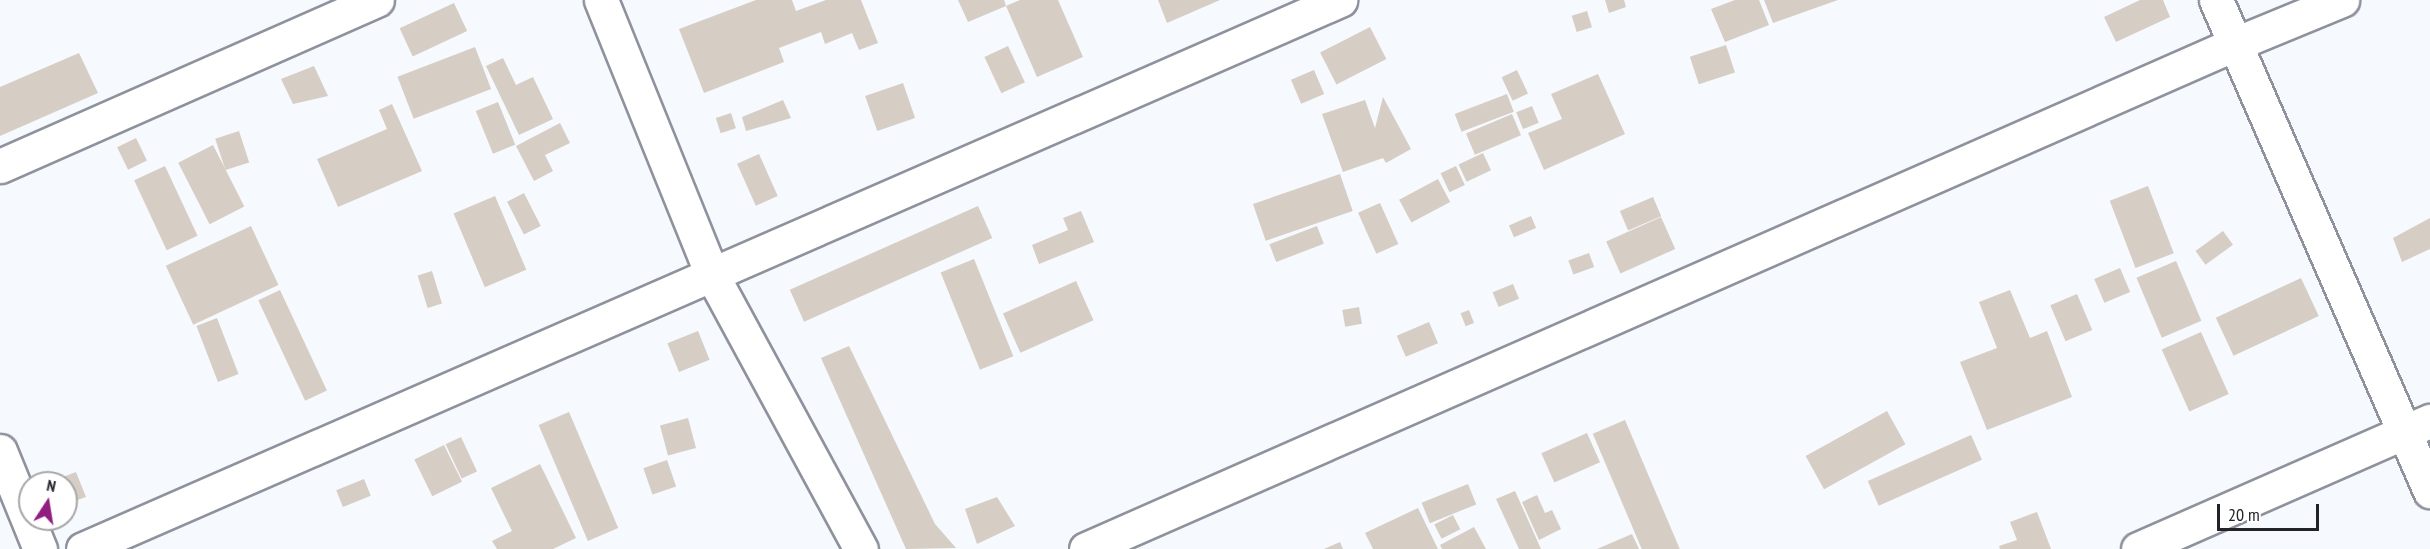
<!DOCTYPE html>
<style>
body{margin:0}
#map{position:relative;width:2430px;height:549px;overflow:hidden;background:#f6f9fd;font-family:"PT Sans Narrow",sans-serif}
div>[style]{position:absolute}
.building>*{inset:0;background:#d6cec4;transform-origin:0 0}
.roads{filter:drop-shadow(2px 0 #8d929c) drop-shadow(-2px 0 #8d929c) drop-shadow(0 2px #8d929c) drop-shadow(0 -2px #8d929c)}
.minor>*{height:33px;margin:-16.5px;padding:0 16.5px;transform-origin:16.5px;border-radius:16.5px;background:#fff}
span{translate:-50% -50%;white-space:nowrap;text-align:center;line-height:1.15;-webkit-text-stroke:4.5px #fff;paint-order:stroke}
.north{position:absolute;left:18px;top:471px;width:60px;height:60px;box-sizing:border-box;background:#fff;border:2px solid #a6a7a9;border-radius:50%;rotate:12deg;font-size:16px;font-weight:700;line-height:24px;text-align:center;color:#212327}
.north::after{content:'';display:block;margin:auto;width:21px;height:27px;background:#911f7f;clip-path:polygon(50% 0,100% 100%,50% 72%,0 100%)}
.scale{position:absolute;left:2217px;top:504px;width:102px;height:27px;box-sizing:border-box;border:3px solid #212327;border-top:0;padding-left:8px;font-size:18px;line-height:21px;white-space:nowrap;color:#212327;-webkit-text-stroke:4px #fff;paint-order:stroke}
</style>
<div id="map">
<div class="building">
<i style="clip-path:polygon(756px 0,792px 0,796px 11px,826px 0,861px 0,878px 43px,859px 50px,852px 33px,825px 44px,821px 32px,779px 48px,784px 62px,704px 93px,679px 29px)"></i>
<i style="clip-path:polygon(958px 0,1004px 0,1006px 6px,968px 22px)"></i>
<i style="clip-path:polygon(1020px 0,1058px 0,1083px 57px,1037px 77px,1006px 6px)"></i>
<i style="clip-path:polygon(1158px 0,1220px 0,1167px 23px)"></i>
<i style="clip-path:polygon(1605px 0,1624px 0,1626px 7px,1609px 13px)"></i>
<i style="clip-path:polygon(1735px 0,1759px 0,1769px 25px,1725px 42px,1711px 9px)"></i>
<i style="clip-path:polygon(1764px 0,1838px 0,1773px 23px)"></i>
<i style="clip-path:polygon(2140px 0,2163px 0,2170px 17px,2116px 42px,2104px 17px)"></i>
<i style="left:454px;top:3px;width:31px;height:60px;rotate:65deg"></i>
<i style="left:1587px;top:11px;width:17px;height:16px;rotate:73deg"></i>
<i style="left:1370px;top:27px;width:36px;height:56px;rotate:63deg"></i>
<i style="left:1726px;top:45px;width:29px;height:38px;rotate:72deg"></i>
<i style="left:1008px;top:46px;width:40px;height:26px;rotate:65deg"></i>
<i style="left:475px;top:47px;width:45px;height:83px;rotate:69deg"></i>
<i style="clip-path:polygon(79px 53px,98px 93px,0 136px,0 87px)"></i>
<i style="clip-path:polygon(503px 58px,516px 85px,533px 77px,553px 119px,519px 135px,486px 66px)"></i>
<i style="clip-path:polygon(314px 66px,328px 96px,293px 104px,281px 79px)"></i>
<i style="left:1314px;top:70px;width:26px;height:25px;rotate:67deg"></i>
<i style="left:1517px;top:70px;width:26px;height:17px;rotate:65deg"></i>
<i style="clip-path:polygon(1598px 74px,1625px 134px,1544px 170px,1528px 133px,1562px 119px,1551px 94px)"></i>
<i style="left:903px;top:83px;width:37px;height:40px;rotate:71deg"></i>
<i style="left:1507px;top:94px;width:19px;height:56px;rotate:69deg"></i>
<i style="clip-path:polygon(1383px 97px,1411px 149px,1386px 163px,1383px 158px,1343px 172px,1322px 114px,1365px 100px,1375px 128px)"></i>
<i style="clip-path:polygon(783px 100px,791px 118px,746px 131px,742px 117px)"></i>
<i style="left:498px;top:102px;width:46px;height:24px;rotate:68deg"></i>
<i style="clip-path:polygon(392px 104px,422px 171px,338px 207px,317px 159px,387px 129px,379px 110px)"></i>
<i style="left:1532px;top:106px;width:18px;height:17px;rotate:68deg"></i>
<i style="left:731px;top:113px;width:16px;height:16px;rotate:72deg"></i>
<i style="left:1512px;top:114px;width:23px;height:50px;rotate:67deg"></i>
<i style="clip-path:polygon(560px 123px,570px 143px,545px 155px,553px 171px,534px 181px,516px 146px)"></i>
<i style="left:239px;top:131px;width:33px;height:25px;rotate:72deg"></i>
<i style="left:136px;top:138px;width:25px;height:21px;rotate:64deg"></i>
<i style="left:213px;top:145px;width:69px;height:39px;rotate:63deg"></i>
<i style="left:1483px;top:153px;width:19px;height:27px;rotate:65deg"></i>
<i style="left:759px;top:154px;width:46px;height:24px;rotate:66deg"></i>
<i style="left:165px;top:166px;width:77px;height:34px;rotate:65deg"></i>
<i style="left:1456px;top:166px;width:21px;height:17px;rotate:65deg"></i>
<i style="left:1340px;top:174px;width:39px;height:92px;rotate:71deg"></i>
<i style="left:1438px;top:179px;width:26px;height:44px;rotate:62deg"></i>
<i style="left:2148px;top:186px;width:72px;height:41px;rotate:69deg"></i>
<i style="left:524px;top:193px;width:37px;height:19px;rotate:63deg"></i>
<i style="left:495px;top:196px;width:80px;height:45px;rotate:67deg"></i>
<i style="left:1653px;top:197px;width:21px;height:36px;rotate:67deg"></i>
<i style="left:1380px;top:203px;width:45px;height:24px;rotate:66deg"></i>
<i style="left:978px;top:206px;width:35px;height:206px;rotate:66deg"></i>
<i style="clip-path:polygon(1081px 211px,1094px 242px,1039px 264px,1032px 245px,1068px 230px,1063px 218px)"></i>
<i style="left:1531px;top:216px;width:13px;height:24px;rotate:67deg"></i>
<i style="left:1661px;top:217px;width:35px;height:60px;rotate:66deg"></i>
<i style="clip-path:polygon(2430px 218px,2430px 249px,2402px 262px,2393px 238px)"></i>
<i style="left:251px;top:226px;width:65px;height:94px;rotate:65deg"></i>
<i style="left:1317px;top:226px;width:19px;height:51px;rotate:69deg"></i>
<i style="left:2223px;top:231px;width:17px;height:34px;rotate:54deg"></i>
<i style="left:1589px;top:253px;width:15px;height:22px;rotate:70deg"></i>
<i style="left:974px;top:259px;width:105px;height:36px;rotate:68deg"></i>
<i style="left:2176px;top:261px;width:65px;height:43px;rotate:67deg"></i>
<i style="left:2120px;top:268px;width:26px;height:28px;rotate:67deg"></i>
<i style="left:432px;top:271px;width:34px;height:15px;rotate:73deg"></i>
<i style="left:2301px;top:278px;width:42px;height:94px;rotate:65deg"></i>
<i style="left:1076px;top:281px;width:43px;height:80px;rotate:66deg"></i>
<i style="left:1513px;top:284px;width:16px;height:22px;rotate:68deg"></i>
<i style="left:280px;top:290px;width:111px;height:24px;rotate:65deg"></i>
<i style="clip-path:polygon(2010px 290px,2030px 338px,2047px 331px,2072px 397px,1987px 430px,1960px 362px,1997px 348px,1979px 302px)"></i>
<i style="left:2077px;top:294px;width:39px;height:29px;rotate:67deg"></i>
<i style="left:1359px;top:307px;width:17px;height:17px;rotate:80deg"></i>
<i style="left:1469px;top:310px;width:14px;height:9px;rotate:69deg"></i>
<i style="left:217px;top:318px;width:60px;height:22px;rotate:69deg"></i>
<i style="left:1429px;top:322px;width:23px;height:35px;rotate:67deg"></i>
<i style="left:698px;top:331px;width:31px;height:33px;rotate:68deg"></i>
<i style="left:2201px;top:332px;width:68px;height:43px;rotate:66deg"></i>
<i style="clip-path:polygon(849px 346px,935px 524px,956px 548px,906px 549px,821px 358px)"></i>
<i style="left:1887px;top:411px;width:38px;height:93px;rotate:61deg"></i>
<i style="left:569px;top:412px;width:126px;height:33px;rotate:67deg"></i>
<i style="left:688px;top:418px;width:31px;height:29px;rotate:75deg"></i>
<i style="left:1625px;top:420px;width:140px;height:35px;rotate:67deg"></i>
<i style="left:1587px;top:433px;width:32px;height:50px;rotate:66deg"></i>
<i style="left:1971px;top:435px;width:27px;height:113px;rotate:66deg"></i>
<i style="left:461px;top:437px;width:38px;height:17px;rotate:65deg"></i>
<i style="left:444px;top:445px;width:41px;height:33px;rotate:64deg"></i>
<i style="left:667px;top:460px;width:28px;height:25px;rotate:71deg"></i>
<i style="clip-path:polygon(540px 464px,576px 538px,553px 549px,497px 549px,492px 541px,512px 531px,491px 488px)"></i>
<i style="clip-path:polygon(76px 472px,86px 497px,66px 504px,66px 483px,56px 483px,55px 480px)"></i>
<i style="left:364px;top:479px;width:18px;height:30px;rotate:68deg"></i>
<i style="left:1468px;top:484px;width:22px;height:50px;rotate:68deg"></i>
<i style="clip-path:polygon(1515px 491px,1541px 549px,1519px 549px,1496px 499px)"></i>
<i style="clip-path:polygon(1537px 495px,1545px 513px,1552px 510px,1561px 529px,1539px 540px,1522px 502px)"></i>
<i style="clip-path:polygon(997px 497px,1015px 526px,977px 544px,965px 509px)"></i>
<i style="clip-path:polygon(1418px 508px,1438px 549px,1373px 549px,1365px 533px)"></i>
<i style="clip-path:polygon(2037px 512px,2051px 549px,2000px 549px,1999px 546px,2017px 540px,2010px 522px)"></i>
<i style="left:1453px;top:515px;width:16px;height:21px;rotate:63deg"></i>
<i style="clip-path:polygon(1474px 527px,1486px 549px,1442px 549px,1440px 545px)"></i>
<i style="clip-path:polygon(1632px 534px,1639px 549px,1597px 549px)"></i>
<i style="clip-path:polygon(1340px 542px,1343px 549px,1324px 549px)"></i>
</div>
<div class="roads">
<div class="minor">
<i style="left:601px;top:0;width:297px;rotate:68deg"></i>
<i style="left:712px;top:275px;width:312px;rotate:61.5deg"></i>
<i style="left:2216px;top:0;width:536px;rotate:66.45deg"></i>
<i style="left:0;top:166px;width:412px;rotate:-23.8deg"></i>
<i style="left:0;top:451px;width:106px;rotate:67.8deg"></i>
<i style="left:83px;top:549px;width:1372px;rotate:-23.59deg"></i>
<i style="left:1086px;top:549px;width:1255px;rotate:-23.73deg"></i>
<i style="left:2235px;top:44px;width:116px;rotate:-22.4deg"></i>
<i style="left:2138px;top:549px;width:319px;rotate:-23.7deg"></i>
</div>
</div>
<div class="north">N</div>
<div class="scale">20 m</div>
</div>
